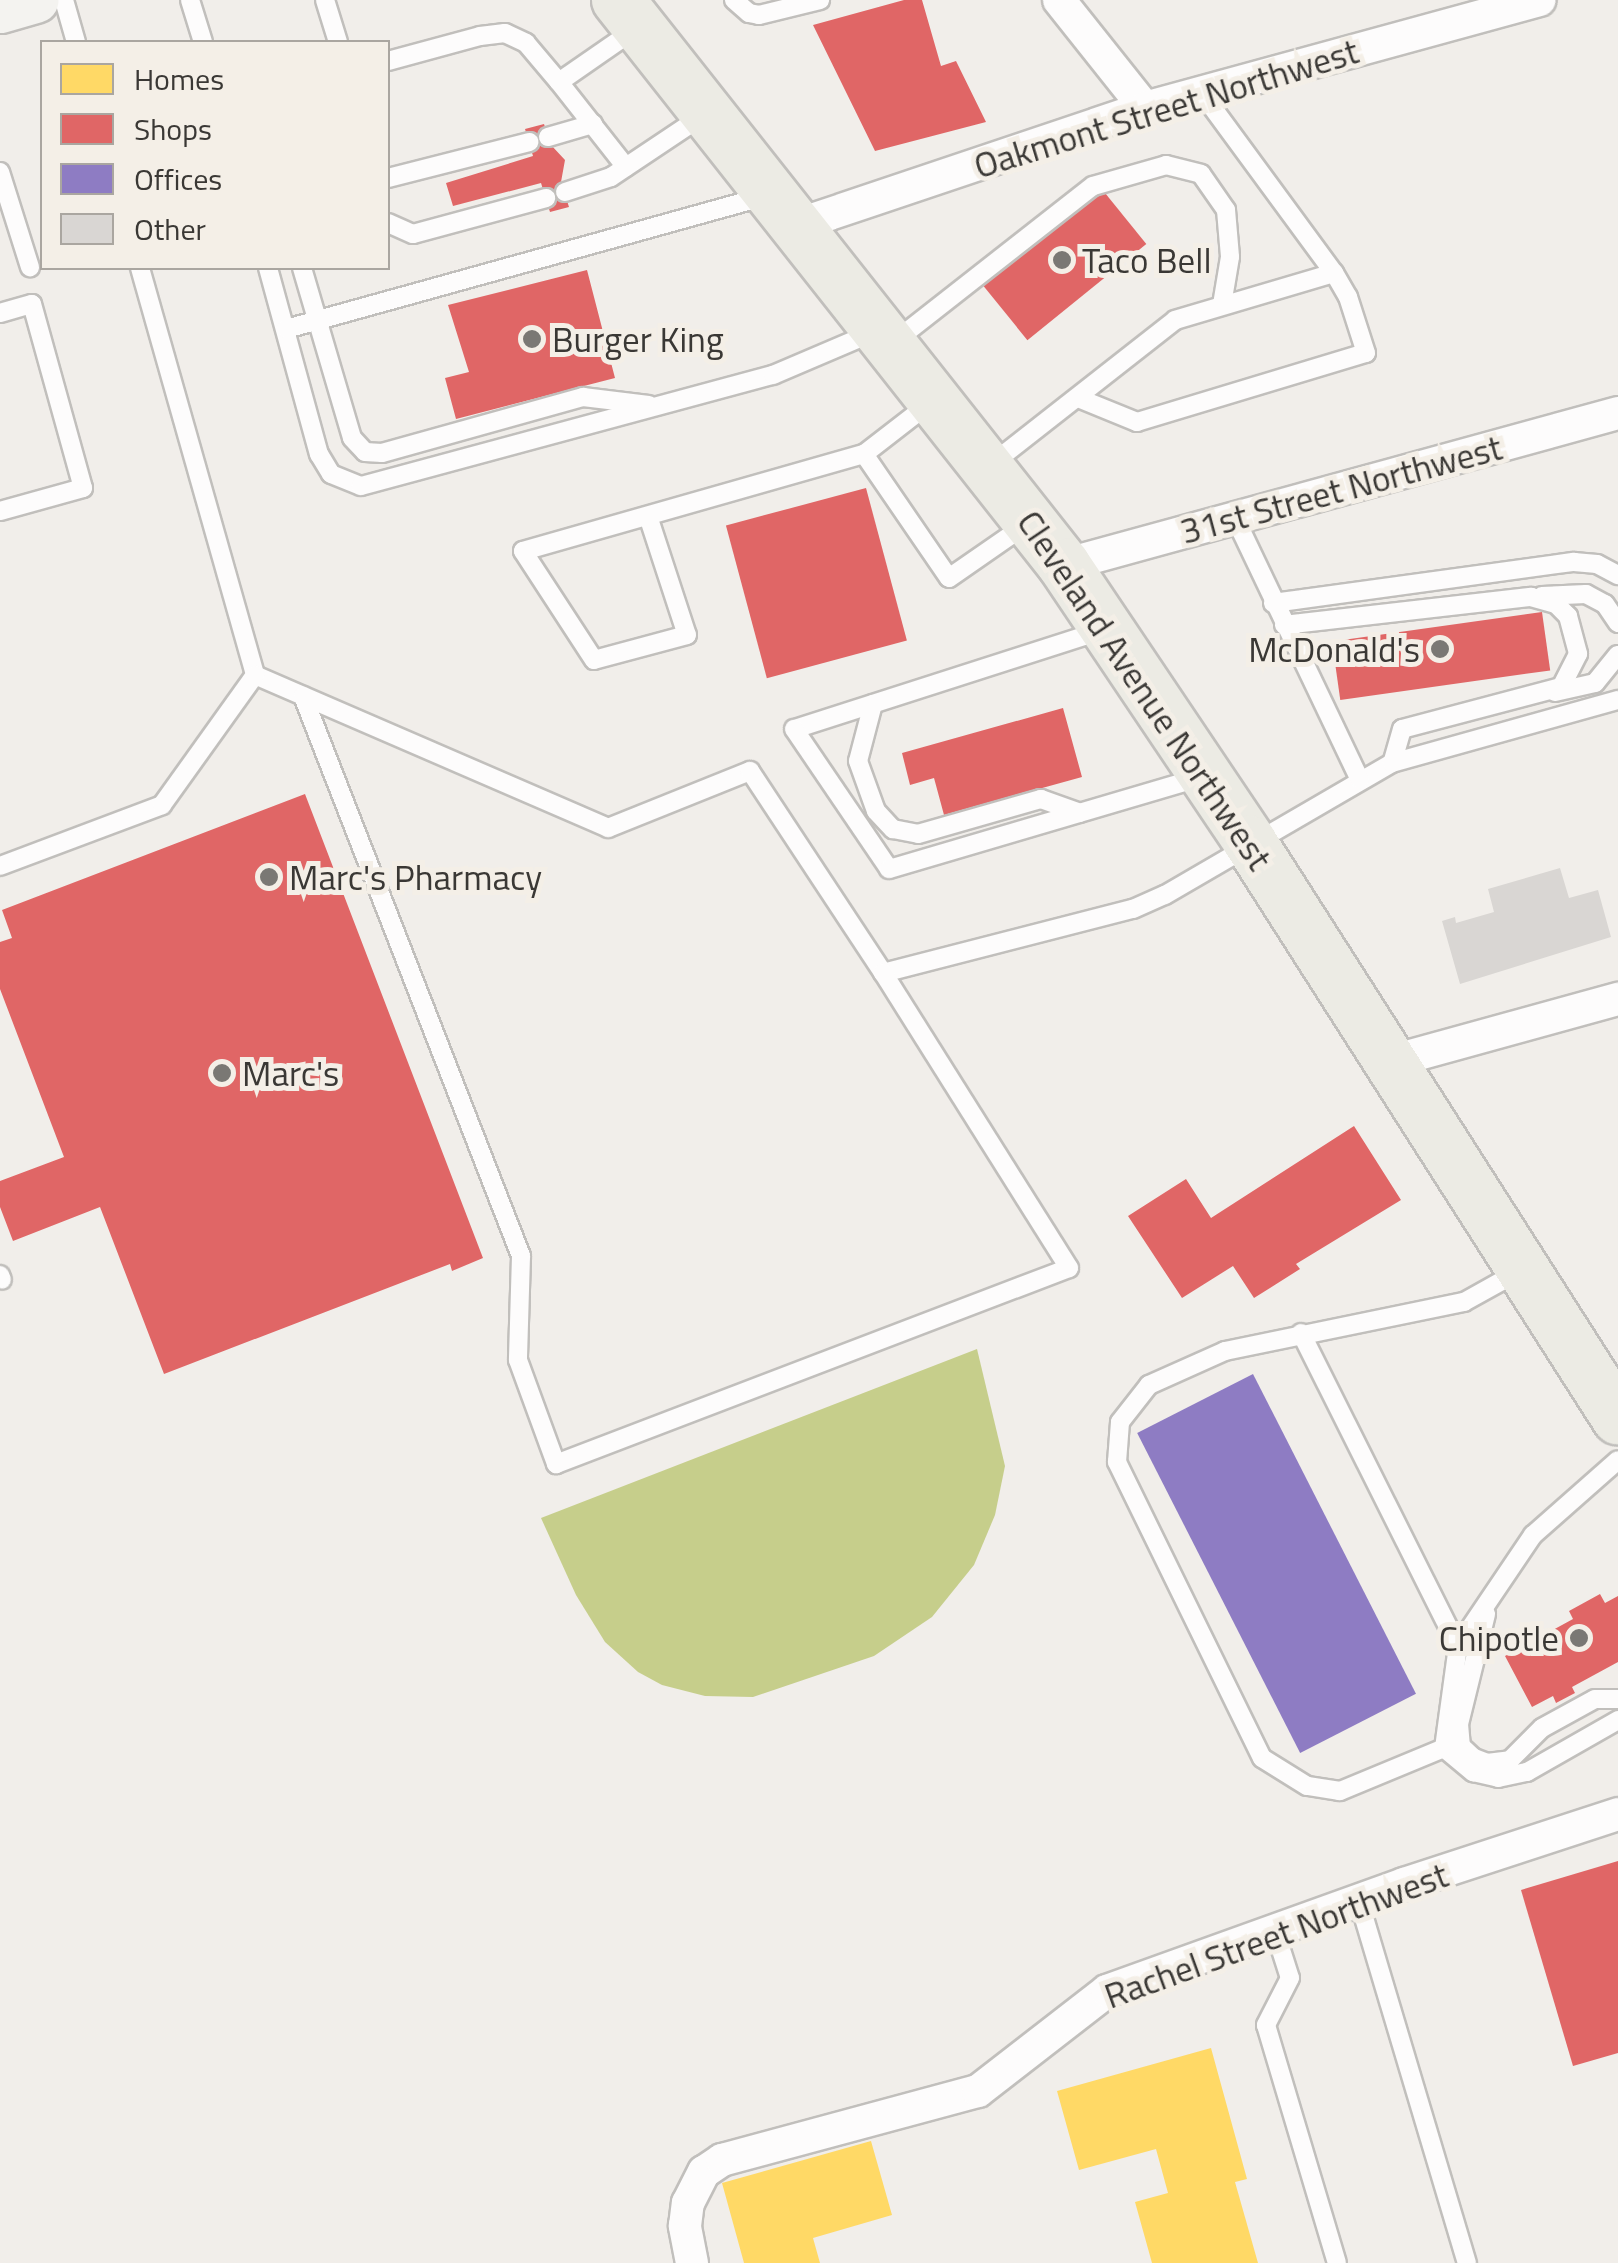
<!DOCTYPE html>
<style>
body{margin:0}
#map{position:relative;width:1618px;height:2263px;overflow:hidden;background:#f1eeea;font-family:"Titillium Web",sans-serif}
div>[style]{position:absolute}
.water>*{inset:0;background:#c6ce8b}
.homes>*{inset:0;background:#ffd966}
.shops>*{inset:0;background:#e06666;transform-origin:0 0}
.offices>*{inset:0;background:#8e7cc3;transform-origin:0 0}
.building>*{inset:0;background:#d9d6d3}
.roads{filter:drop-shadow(2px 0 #c1bfbc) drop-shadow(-2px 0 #c1bfbc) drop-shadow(0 2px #c1bfbc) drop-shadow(0 -2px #c1bfbc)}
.lane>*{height:18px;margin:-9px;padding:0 9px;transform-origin:9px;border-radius:9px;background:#fdfcfc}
.street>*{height:32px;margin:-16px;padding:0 16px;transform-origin:16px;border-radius:16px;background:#fdfcfc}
.secondary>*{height:45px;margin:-22.5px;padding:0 22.5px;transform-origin:22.5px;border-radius:22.5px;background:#f4f3f0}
.primary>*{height:52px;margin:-26px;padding:0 26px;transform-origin:26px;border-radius:26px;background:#ecebe4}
.dots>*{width:28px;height:28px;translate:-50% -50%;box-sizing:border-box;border:5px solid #f4efe7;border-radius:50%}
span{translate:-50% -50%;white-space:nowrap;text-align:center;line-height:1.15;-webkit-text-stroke:10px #f4efe7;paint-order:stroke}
.street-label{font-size:35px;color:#3a3835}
.poi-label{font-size:35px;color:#3a3835}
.left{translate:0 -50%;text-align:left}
.right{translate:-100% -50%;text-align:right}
.legend{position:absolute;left:40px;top:40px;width:350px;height:230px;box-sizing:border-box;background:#f4efe7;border:2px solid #aaa6a0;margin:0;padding:12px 18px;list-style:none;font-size:30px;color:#3a3835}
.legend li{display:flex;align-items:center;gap:20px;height:50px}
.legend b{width:50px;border:2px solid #aaa6a0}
</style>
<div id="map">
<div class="water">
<i style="clip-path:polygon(977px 1349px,1005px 1466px,995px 1515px,974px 1565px,932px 1617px,874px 1656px,753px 1697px,705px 1696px,662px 1685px,638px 1672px,605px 1642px,576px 1595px,541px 1518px)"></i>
</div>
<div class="homes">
<i style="clip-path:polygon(1211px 2048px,1247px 2179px,1235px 2182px,1258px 2263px,1152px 2263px,1135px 2202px,1168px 2193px,1156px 2149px,1079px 2170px,1057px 2091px)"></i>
<i style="clip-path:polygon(871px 2141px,892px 2215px,813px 2238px,820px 2263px,744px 2263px,722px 2183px)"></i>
</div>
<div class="shops">
<i style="clip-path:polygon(904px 0,922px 0,941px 66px,956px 61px,986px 122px,875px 151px,813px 25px)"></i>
<i style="clip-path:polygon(544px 124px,551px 145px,565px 160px,561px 182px,569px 207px,550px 212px,541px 183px,453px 206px,446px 183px,533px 156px,525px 129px)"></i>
<i style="left:1101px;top:188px;width:72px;height:153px;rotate:51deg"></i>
<i style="clip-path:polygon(587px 270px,615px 378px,456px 419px,445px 378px,469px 372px,448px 305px)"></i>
<i style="left:866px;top:488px;width:158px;height:145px;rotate:75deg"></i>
<i style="left:1542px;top:612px;width:59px;height:212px;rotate:82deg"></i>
<i style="clip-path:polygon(1063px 708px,1082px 777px,944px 815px,934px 778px,910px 785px,902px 753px)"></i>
<i style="clip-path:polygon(305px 794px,483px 1258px,452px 1271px,450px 1264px,164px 1374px,100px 1207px,13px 1241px,0 1207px,0 1181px,64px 1157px,0 989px,0 942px,12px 938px,2px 910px)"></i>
<i style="clip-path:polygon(1354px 1126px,1401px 1200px,1296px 1264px,1300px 1269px,1254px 1298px,1233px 1266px,1182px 1298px,1128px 1216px,1186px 1179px,1211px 1218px)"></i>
<i style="clip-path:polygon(1600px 1594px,1605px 1603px,1618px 1596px,1618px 1662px,1572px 1687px,1575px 1693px,1556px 1703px,1553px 1696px,1532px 1707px,1505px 1656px,1573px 1619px,1569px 1611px)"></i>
<i style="clip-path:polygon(1618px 1861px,1618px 2053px,1573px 2066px,1521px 1890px)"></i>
</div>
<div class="offices">
<i style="left:1253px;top:1374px;width:359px;height:130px;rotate:63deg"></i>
</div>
<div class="building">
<i style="clip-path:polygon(1560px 868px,1569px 898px,1598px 890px,1611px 937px,1460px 984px,1442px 921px,1455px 917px,1456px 923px,1494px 912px,1488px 889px)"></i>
</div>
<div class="roads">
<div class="lane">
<i style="left:64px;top:0;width:44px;rotate:74.1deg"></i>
<i style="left:190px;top:0;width:44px;rotate:72.8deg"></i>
<i style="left:325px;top:0;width:44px;rotate:72.8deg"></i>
<i style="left:734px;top:0;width:20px;rotate:41deg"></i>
<i style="left:749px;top:13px;width:10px;rotate:11deg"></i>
<i style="left:759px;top:15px;width:63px;rotate:-13.8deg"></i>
<i style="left:388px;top:61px;width:95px;rotate:-15.2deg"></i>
<i style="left:480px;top:36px;width:25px;rotate:-7deg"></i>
<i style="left:505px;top:33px;width:23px;rotate:25deg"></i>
<i style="left:526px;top:43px;width:51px;rotate:49.8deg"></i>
<i style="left:559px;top:82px;width:95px;rotate:-34.7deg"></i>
<i style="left:559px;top:82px;width:108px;rotate:51.8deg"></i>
<i style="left:548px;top:137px;width:47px;rotate:-16.1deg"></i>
<i style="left:0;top:172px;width:100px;rotate:72.5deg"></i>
<i style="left:388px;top:178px;width:146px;rotate:-14.3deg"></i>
<i style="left:565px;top:192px;width:48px;rotate:-18.1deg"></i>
<i style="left:611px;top:177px;width:112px;rotate:-33.7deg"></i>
<i style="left:388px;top:223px;width:27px;rotate:24deg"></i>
<i style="left:413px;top:234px;width:138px;rotate:-15.1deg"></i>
<i style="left:140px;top:268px;width:423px;rotate:74.2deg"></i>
<i style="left:255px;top:675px;width:385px;rotate:23.4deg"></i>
<i style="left:608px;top:828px;width:153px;rotate:-21.9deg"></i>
<i style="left:750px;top:771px;width:242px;rotate:56.6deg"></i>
<i style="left:883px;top:973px;width:258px;rotate:-14.4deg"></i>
<i style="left:1133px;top:909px;width:35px;rotate:-24deg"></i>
<i style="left:1165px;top:895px;width:263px;rotate:-30.2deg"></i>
<i style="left:1392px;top:763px;width:235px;rotate:-15.6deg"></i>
<i style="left:268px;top:268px;width:193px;rotate:74.7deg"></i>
<i style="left:319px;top:454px;width:23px;rotate:59deg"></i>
<i style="left:331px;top:474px;width:32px;rotate:22deg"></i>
<i style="left:361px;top:486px;width:427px;rotate:-15.1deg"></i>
<i style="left:773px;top:375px;width:112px;rotate:-23.1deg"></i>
<i style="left:302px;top:268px;width:177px;rotate:73.6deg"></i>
<i style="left:352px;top:438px;width:19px;rotate:47deg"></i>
<i style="left:365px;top:452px;width:17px;rotate:3deg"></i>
<i style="left:382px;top:453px;width:209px;rotate:-15.6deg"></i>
<i style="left:583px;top:397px;width:66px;rotate:6.9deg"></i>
<i style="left:0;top:313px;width:33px;rotate:-16deg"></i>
<i style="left:32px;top:304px;width:191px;rotate:74.5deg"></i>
<i style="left:83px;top:488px;width:86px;rotate:164.5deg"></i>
<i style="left:286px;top:329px;width:495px;rotate:-15.5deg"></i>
<i style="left:895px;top:341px;width:251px;rotate:-38.1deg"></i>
<i style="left:1093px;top:186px;width:76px;rotate:-16deg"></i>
<i style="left:1166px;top:165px;width:36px;rotate:14deg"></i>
<i style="left:1201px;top:174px;width:44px;rotate:55.2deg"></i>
<i style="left:1226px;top:210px;width:47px;rotate:85.1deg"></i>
<i style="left:1230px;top:257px;width:49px;rotate:99.5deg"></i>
<i style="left:1078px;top:398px;width:64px;rotate:22.1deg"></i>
<i style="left:1137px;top:422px;width:239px;rotate:-16.8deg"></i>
<i style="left:1366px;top:353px;width:59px;rotate:-107.8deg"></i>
<i style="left:1348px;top:297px;width:28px;rotate:-120deg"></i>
<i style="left:930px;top:403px;width:83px;rotate:142.3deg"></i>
<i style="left:864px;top:454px;width:150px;rotate:55.6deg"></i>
<i style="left:949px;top:578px;width:95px;rotate:-34.7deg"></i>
<i style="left:989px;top:466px;width:236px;rotate:-38.1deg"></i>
<i style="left:1175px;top:320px;width:166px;rotate:-16.5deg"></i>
<i style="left:1334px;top:273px;width:225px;rotate:-126.3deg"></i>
<i style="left:648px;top:516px;width:125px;rotate:71.9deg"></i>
<i style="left:687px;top:635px;width:96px;rotate:165deg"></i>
<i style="left:594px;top:660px;width:130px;rotate:-123.1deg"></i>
<i style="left:523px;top:551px;width:355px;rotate:-15.9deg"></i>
<i style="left:1235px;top:518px;width:290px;rotate:64.5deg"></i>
<i style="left:1542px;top:596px;width:44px;rotate:-2.6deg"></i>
<i style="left:1586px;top:594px;width:21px;rotate:28deg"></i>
<i style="left:1605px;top:604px;width:23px;rotate:56deg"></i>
<i style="left:1273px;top:603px;width:304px;rotate:-7.8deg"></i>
<i style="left:1574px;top:562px;width:23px;rotate:5deg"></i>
<i style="left:1597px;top:564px;width:24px;rotate:28deg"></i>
<i style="left:1284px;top:625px;width:249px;rotate:-6.5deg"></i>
<i style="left:1531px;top:597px;width:26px;rotate:16deg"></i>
<i style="left:1556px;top:604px;width:17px;rotate:45deg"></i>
<i style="left:1568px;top:616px;width:39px;rotate:75deg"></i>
<i style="left:1578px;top:654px;width:37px;rotate:117deg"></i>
<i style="left:1561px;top:687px;width:164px;rotate:165.2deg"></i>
<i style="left:1402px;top:729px;width:35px;rotate:106deg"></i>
<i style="left:1103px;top:630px;width:324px;rotate:162.2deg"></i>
<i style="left:794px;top:729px;width:169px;rotate:55.8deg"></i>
<i style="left:889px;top:869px;width:326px;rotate:-16.4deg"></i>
<i style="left:1555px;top:692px;width:41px;rotate:-12.7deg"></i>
<i style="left:1595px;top:683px;width:36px;rotate:-51deg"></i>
<i style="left:303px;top:696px;width:601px;rotate:68.73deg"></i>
<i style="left:521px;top:1256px;width:104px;rotate:91.7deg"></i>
<i style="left:518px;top:1360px;width:111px;rotate:69.9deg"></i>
<i style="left:556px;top:1464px;width:549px;rotate:-20.91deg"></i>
<i style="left:1069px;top:1268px;width:349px;rotate:-122.2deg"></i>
<i style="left:873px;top:704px;width:59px;rotate:104.7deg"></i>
<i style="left:858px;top:761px;width:53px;rotate:70.2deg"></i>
<i style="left:876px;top:811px;width:25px;rotate:47deg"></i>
<i style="left:893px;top:829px;width:25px;rotate:11deg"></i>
<i style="left:918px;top:834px;width:128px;rotate:-15.9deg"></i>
<i style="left:1041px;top:799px;width:41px;rotate:19.7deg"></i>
<i style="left:0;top:866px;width:173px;rotate:-20.6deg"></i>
<i style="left:162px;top:805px;width:160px;rotate:-54.4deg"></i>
<i style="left:0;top:1275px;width:5px;rotate:68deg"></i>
<i style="left:1301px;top:1333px;width:350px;rotate:63.4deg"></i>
<i style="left:1458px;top:1646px;width:134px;rotate:-56deg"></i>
<i style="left:1533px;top:1535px;width:113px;rotate:-41.4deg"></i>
<i style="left:1486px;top:1614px;width:113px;rotate:103.8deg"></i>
<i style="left:1459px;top:1724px;width:22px;rotate:85deg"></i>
<i style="left:1461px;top:1746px;width:18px;rotate:43deg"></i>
<i style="left:1474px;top:1758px;width:14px;rotate:21deg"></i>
<i style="left:1487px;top:1763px;width:23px;rotate:-7deg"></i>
<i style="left:1510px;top:1760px;width:45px;rotate:-45deg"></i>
<i style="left:1542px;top:1728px;width:60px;rotate:-28.7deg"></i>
<i style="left:1595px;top:1699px;width:23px"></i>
<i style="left:1458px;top:1646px;width:103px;rotate:97.8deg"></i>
<i style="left:1444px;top:1748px;width:38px;rotate:40deg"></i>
<i style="left:1473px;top:1772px;width:26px;rotate:13deg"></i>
<i style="left:1498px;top:1778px;width:30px;rotate:-12deg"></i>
<i style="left:1527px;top:1772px;width:105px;rotate:-29.7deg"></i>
<i style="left:1444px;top:1748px;width:113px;rotate:157.5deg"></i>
<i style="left:1340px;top:1791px;width:33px;rotate:-171deg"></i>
<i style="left:1307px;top:1786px;width:53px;rotate:-148.1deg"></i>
<i style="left:1262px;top:1758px;width:330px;rotate:-116.1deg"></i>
<i style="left:1117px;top:1462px;width:40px;rotate:-85.7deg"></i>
<i style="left:1120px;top:1422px;width:47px;rotate:-51.9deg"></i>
<i style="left:1149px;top:1385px;width:83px;rotate:-24.1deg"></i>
<i style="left:1225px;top:1351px;width:244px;rotate:-11.6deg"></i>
<i style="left:1464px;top:1302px;width:62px;rotate:-29.1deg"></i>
<i style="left:1359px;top:1901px;width:378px;rotate:73.4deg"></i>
<i style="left:1275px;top:1931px;width:49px;rotate:72.3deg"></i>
<i style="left:1290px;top:1978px;width:53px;rotate:117.1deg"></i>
<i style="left:1266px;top:2025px;width:248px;rotate:73.4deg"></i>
</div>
<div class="street">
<i style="left:1059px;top:0;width:138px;rotate:51.5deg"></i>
<i style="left:797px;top:225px;width:367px;rotate:-18.6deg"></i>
<i style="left:1145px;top:108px;width:409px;rotate:-15.3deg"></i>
<i style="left:1064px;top:565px;width:574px;rotate:-15.34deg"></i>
<i style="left:1389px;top:1062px;width:238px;rotate:-15.4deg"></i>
<i style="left:692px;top:2263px;width:38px;rotate:-101deg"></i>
<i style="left:685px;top:2226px;width:23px;rotate:-83deg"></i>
<i style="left:688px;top:2203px;width:35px;rotate:-63deg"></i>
<i style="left:704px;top:2172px;width:22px;rotate:-34deg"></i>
<i style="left:722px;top:2160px;width:265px;rotate:-15.1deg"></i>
<i style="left:978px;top:2091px;width:163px;rotate:-37.8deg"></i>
<i style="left:1107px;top:1991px;width:316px;rotate:-19.8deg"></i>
<i style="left:1404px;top:1884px;width:225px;rotate:-18.1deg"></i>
</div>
<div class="secondary">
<i style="left:0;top:10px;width:37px;rotate:-16deg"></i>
</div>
<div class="primary">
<i style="left:618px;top:0;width:720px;rotate:51.71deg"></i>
<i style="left:1064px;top:565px;width:334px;rotate:56.1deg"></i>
<i style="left:1250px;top:842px;width:684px;rotate:57.43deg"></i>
</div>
</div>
<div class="dots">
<i style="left:1062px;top:260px;background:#7a7874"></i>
<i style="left:532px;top:339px;background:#7a7874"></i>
<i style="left:1440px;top:649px;background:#7a7874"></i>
<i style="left:269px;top:877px;background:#7a7874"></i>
<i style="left:222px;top:1073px;background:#7a7874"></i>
<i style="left:1579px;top:1638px;background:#7a7874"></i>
</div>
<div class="street-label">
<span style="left:1166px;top:108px;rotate:-17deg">Oakmont Street Northwest</span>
<span style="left:1341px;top:489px;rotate:-15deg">31st Street Northwest</span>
<span style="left:1145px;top:690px;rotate:56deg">Cleveland Avenue Northwest</span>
<span style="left:1276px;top:1935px;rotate:-20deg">Rachel Street Northwest</span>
</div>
<div class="poi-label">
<span class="left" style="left:1082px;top:260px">Taco Bell</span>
<span class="left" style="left:552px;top:339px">Burger King</span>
<span class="right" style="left:1420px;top:649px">McDonald's</span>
<span class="left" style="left:289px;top:877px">Marc's Pharmacy</span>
<span class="left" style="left:242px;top:1073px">Marc's</span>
<span class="right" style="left:1559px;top:1638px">Chipotle</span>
</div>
<ul class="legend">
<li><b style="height:28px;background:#ffd966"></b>Homes</li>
<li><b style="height:28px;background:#e06666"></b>Shops</li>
<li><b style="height:28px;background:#8e7cc3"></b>Offices</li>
<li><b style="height:28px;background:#d9d6d3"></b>Other</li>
</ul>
</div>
